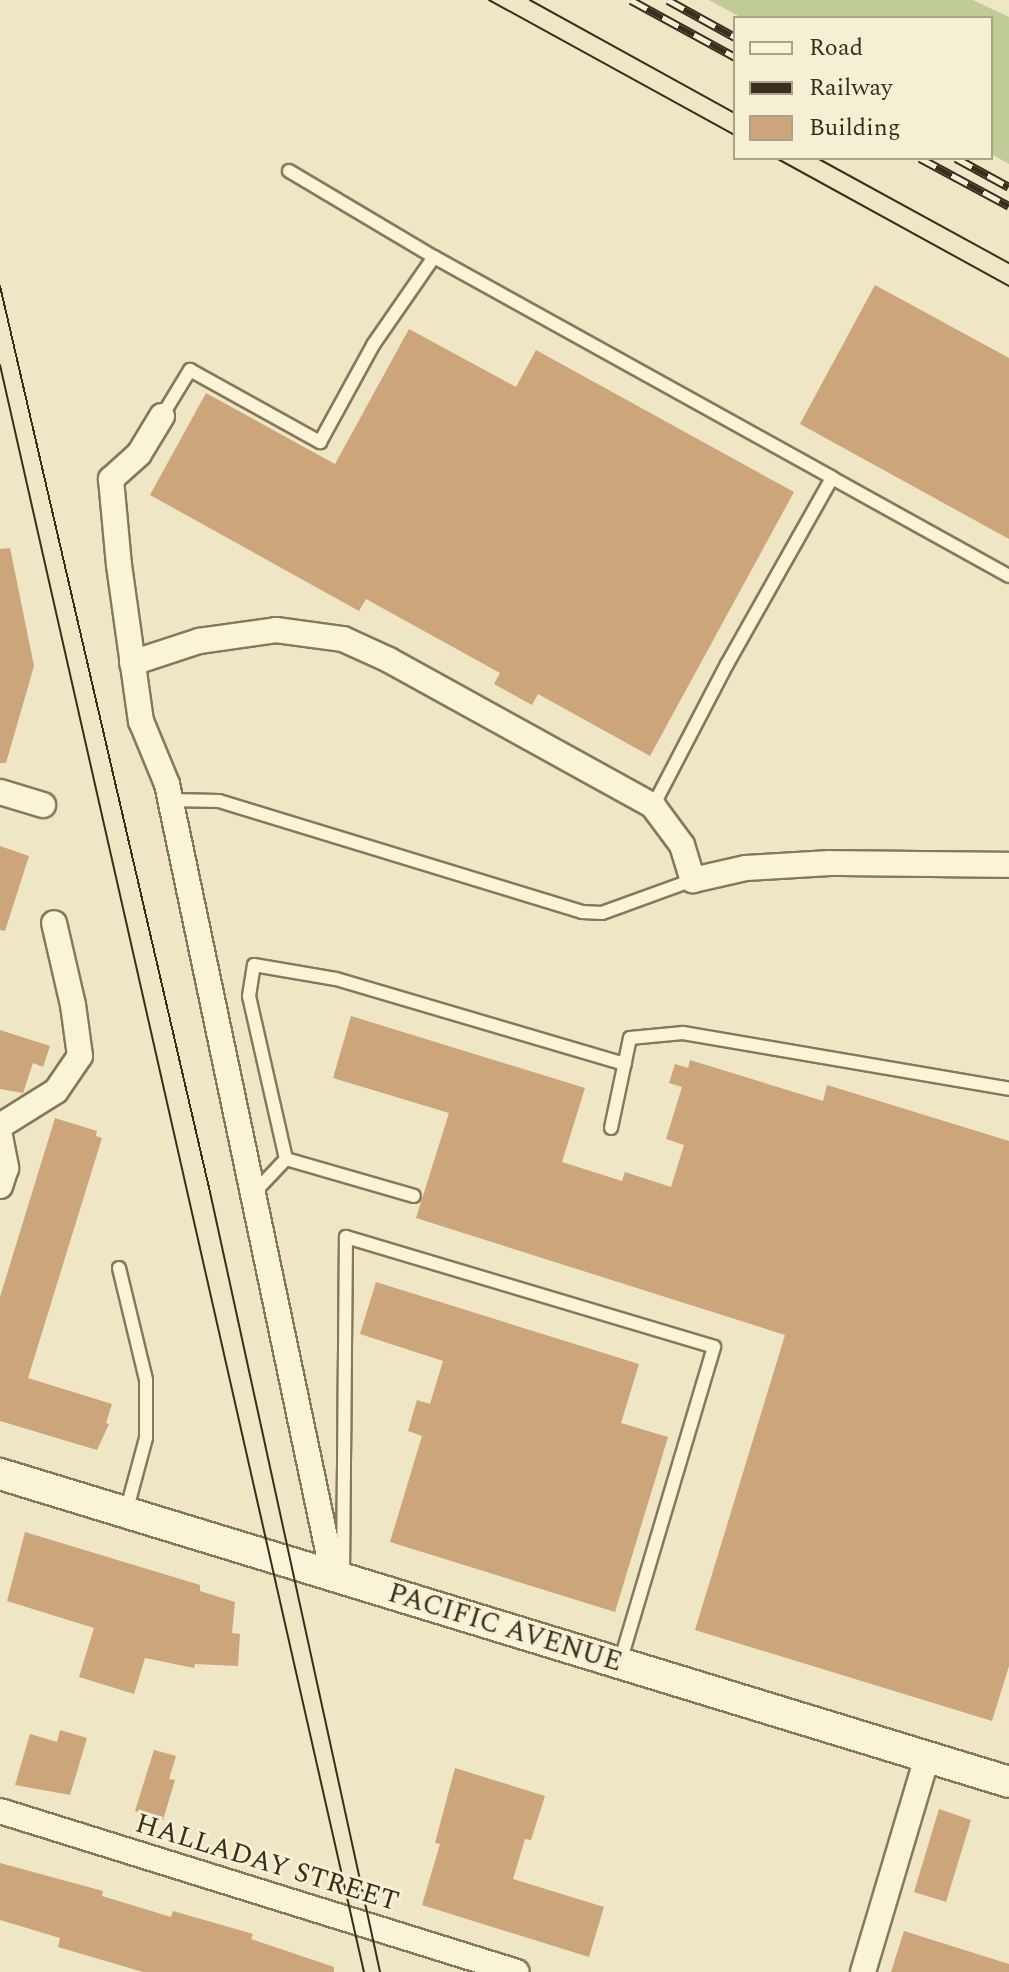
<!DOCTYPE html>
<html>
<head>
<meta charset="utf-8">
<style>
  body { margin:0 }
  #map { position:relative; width:1009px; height:1972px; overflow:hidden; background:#eee6c4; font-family:Spectral,serif }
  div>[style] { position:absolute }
  .green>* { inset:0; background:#c0cc98 }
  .building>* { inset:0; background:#cca67a }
  .roads { filter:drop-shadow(2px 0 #88785a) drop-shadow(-2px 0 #88785a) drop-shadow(0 2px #88785a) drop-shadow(0 -2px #88785a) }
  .service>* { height:12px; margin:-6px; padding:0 6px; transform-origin:6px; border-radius:6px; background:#f9f3d7 }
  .minor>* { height:24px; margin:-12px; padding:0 12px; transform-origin:12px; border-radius:12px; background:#f9f3d7 }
  .tertiary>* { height:30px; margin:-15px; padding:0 15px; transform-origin:15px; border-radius:15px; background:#f9f3d7 }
  .tram>* { height:2px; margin:-1px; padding:0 1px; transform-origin:1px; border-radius:1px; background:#392e1e }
  .rail>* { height:9px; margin-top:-4.5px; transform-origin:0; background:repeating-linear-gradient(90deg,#f5f0d4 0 18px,#392e1e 0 36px); box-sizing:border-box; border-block:2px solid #392e1e }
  span { translate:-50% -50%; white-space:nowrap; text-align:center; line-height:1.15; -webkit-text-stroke:6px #f5f0d4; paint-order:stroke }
  .street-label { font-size:28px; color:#392e1e }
  .legend { position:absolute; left:733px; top:16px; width:260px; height:144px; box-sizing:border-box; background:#f5f0d4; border:2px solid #aaa28b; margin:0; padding:10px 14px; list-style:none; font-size:24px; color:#392e1e }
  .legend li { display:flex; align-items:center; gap:16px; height:40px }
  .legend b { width:40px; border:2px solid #aaa28b }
</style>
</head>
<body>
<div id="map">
  <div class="green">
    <i style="clip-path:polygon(709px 0,973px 0,1009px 17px,1009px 164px,991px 154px,991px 18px,742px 18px)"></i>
  </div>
  <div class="building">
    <i style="clip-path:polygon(875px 285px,1009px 358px,1009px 539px,800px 424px)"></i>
    <i style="clip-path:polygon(409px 329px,516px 387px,536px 350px,794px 492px,650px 756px,538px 694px,532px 705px,494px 684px,500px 673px,366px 599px,359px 611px,150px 495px,206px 393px,335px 464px)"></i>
    <i style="clip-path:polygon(10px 548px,34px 666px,6px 763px,0 763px,0 549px)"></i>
    <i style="clip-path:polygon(0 846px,29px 856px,5px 931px,0 930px)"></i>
    <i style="clip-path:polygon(351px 1016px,585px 1088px,562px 1162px,622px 1181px,625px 1172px,671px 1187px,684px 1145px,666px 1139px,682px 1087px,669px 1083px,675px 1064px,688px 1068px,690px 1060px,823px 1101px,827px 1085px,1009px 1141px,1009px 1666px,992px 1721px,695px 1630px,785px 1335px,416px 1218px,449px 1113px,333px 1078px)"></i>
    <i style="clip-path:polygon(0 1030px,50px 1046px,43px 1067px,33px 1063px,23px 1093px,0 1089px)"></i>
    <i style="clip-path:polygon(55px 1118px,97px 1131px,96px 1136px,102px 1138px,28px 1378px,112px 1404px,106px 1423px,109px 1424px,97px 1450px,0 1421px,0 1297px)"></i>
    <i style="clip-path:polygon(376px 1282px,639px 1364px,621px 1423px,668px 1437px,615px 1612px,390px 1542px,422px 1436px,408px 1431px,417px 1400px,430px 1404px,443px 1361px,360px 1334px)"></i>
    <i style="clip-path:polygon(25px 1532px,200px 1585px,200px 1591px,235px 1602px,232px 1633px,240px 1634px,238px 1666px,195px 1664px,194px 1668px,145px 1658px,134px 1694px,79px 1677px,94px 1628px,7px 1601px)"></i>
    <i style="clip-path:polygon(60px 1730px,87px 1738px,70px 1795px,15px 1785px,30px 1734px,57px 1742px)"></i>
    <i style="clip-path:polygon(154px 1750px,176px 1756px,169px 1779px,175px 1780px,163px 1820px,135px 1811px)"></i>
    <i style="clip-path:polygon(455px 1768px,545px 1796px,531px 1840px,525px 1839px,513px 1879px,604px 1907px,589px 1957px,422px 1905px,440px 1844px,435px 1843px)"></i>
    <i style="clip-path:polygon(939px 1809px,971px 1820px,946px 1902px,914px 1892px)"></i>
    <i style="clip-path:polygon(0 1863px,103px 1891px,102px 1896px,171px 1917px,173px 1911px,253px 1934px,251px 1939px,334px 1967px,334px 1972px,143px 1972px,58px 1947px,60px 1938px,0 1920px)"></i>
    <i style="clip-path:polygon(904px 1931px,1009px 1964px,1009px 1972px,891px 1972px)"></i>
  </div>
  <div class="roads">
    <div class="service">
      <i style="left:289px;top:171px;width:169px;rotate:30.7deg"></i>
      <i style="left:162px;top:416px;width:54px;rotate:-58.7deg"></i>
      <i style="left:190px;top:370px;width:149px;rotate:29deg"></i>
      <i style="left:320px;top:442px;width:111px;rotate:-61.3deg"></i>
      <i style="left:373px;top:345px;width:107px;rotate:-55.3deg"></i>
      <i style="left:434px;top:257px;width:455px;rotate:29deg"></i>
      <i style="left:832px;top:478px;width:214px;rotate:119.4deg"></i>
      <i style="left:727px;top:664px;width:160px;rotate:117.5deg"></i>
      <i style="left:832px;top:478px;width:202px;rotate:29deg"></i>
      <i style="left:171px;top:800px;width:48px;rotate:1.2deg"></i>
      <i style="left:219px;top:801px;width:380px;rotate:17deg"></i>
      <i style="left:582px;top:912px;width:20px;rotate:3deg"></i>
      <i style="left:602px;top:913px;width:97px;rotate:-19.9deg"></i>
      <i style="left:611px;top:1128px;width:92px;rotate:-78.1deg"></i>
      <i style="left:630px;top:1038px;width:53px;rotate:-5.4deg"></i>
      <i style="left:683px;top:1033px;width:331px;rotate:9.7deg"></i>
      <i style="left:286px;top:1159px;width:133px;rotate:16.1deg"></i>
      <i style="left:252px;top:1195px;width:50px;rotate:-46.6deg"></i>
      <i style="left:286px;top:1159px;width:167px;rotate:-102.8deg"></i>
      <i style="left:249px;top:996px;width:31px;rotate:-81deg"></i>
      <i style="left:254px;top:965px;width:83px;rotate:9.7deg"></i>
      <i style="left:336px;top:979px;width:301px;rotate:16.4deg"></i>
      <i style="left:119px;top:1268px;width:115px;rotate:76.4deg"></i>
      <i style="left:146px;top:1380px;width:58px;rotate:90deg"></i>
      <i style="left:146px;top:1438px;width:77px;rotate:105.1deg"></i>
      <i style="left:343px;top:1578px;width:341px;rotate:-89.5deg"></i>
      <i style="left:346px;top:1237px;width:384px;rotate:16.6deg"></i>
      <i style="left:714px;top:1347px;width:330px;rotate:106.6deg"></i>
    </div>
    <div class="minor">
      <i style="left:162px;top:416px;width:44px;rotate:121.2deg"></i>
      <i style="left:139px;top:454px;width:38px;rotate:138deg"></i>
      <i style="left:111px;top:479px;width:86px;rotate:84.7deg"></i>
      <i style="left:119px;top:565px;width:158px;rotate:82deg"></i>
      <i style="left:141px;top:721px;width:68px;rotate:67.6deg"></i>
      <i style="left:167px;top:784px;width:808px;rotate:78.15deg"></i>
      <i style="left:132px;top:663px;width:71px;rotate:-18.2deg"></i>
      <i style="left:199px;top:641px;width:78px;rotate:-8.1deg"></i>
      <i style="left:276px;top:630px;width:68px;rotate:7.7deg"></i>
      <i style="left:343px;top:639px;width:51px;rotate:24.5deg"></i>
      <i style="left:389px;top:660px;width:302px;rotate:28.9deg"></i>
      <i style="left:653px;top:806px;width:49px;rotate:53.4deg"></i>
      <i style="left:682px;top:845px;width:37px;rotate:73deg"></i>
      <i style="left:693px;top:880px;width:54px;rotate:-12.8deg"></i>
      <i style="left:746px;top:868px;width:84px;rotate:-3.4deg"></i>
      <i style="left:830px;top:863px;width:179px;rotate:0.6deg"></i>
      <i style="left:0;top:792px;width:45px;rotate:16.8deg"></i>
      <i style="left:0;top:1126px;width:66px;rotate:-32deg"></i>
      <i style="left:56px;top:1091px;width:42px;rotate:-55.6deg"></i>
      <i style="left:80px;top:1056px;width:51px;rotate:-97.8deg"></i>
      <i style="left:73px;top:1005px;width:84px;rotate:-103deg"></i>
      <i style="left:0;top:1136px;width:33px;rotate:79deg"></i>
      <i style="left:6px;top:1168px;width:19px;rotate:108deg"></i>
      <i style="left:0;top:1811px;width:541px;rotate:17.3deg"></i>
      <i style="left:863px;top:1972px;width:224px;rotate:-73.4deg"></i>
    </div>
    <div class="tertiary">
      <i style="left:0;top:1474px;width:1055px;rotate:16.97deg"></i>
    </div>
  </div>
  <div class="tram">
    <i style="left:489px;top:0;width:281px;rotate:28.8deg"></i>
    <i style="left:530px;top:0;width:234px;rotate:28.9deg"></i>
    <i style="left:776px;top:158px;width:266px;rotate:28.8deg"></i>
    <i style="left:817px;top:158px;width:219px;rotate:28.7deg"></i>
    <i style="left:0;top:286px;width:930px;rotate:76.95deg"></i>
    <i style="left:210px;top:1192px;width:798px;rotate:77.7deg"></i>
    <i style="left:0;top:365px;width:1648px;rotate:77.24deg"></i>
  </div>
  <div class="rail">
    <i style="left:631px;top:0;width:119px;rotate:28.7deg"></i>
    <i style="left:668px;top:0;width:77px;rotate:28.9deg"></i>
    <i style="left:920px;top:158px;width:101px;rotate:28.3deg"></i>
    <i style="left:956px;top:158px;width:60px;rotate:28.7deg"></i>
  </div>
  <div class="street-label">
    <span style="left:505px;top:1628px;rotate:17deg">PACIFIC AVENUE</span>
    <span style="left:267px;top:1863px;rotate:17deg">HALLADAY STREET</span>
  </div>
  <ul class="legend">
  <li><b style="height:10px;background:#f9f3d7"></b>Road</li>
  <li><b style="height:10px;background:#392e1e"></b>Railway</li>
  <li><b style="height:22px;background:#cca67a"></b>Building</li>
  </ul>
</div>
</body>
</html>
